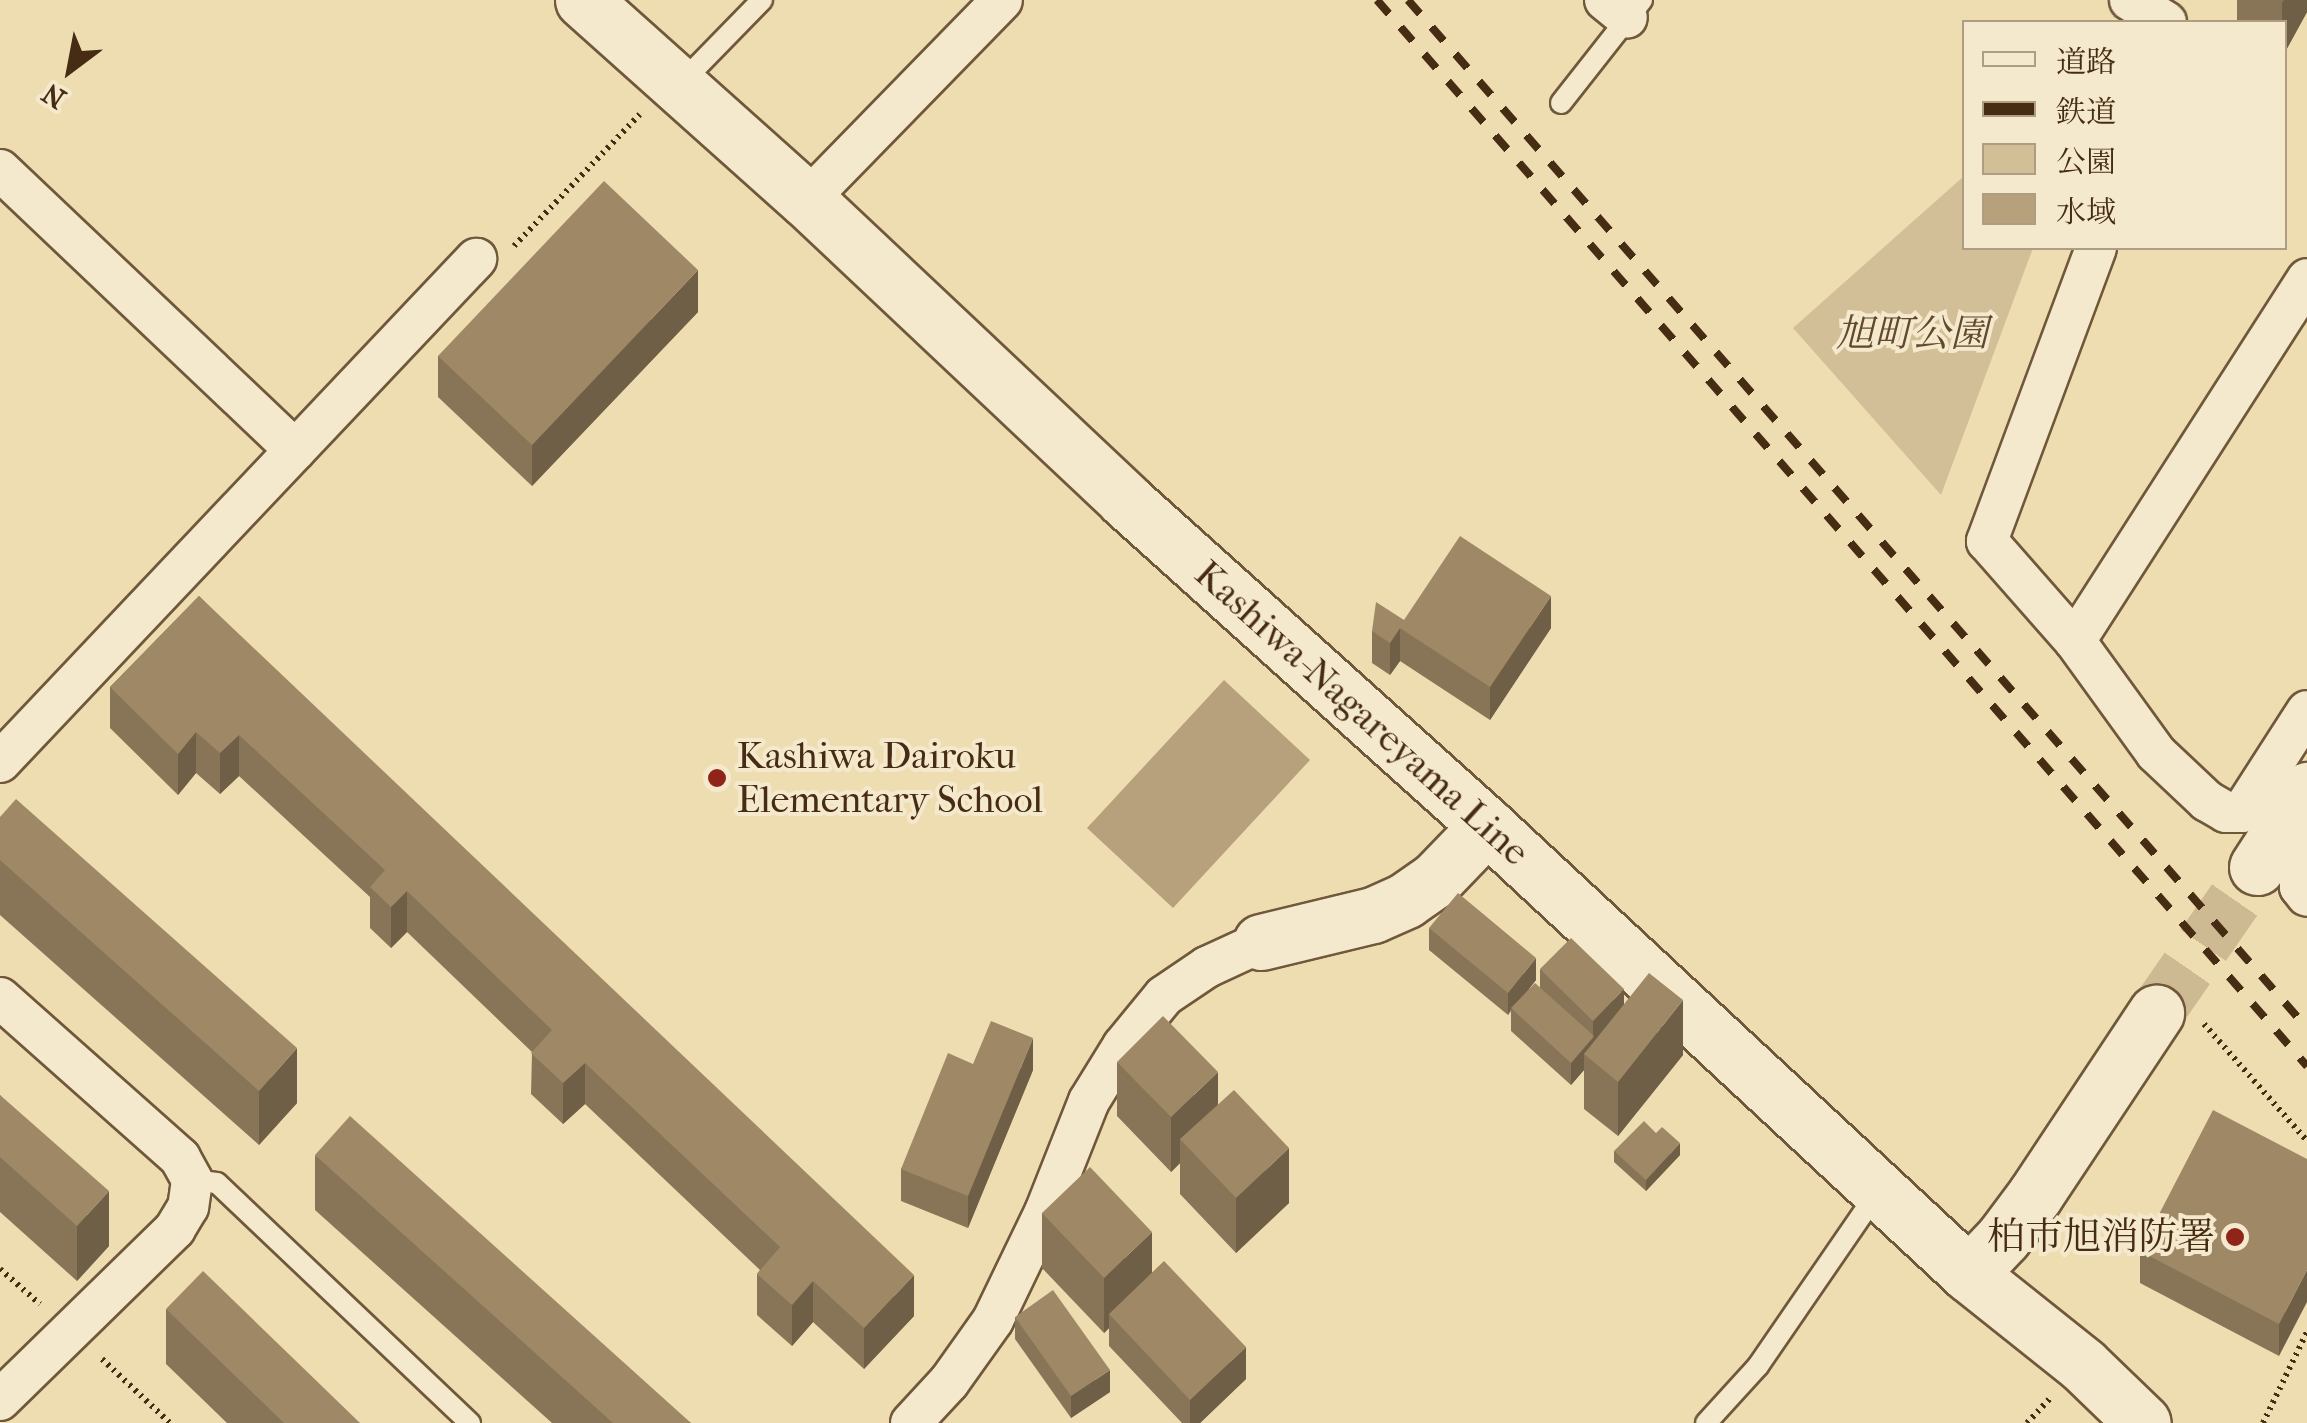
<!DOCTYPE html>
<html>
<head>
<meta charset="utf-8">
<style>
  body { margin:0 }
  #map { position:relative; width:2307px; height:1423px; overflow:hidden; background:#efddb2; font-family:"IM FELL French Canon","Noto Serif JP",serif }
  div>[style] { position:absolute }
  .green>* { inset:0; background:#d2bf97 }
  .water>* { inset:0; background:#b6a17c }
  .secondary-tunnel>* { height:55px; margin-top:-27.5px; transform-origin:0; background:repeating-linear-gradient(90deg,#cdba92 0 55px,transparent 0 83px) }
  .path>* { height:6px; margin-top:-3px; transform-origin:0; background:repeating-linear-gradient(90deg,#462c13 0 2.5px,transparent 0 7.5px) }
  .roads { filter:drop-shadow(2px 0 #70583b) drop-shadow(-2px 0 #70583b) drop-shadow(0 2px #70583b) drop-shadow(0 -2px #70583b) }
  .lane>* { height:20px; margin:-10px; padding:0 10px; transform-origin:10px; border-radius:10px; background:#f5e9cd }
  .street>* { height:40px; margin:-20px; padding:0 20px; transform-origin:20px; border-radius:20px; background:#f5e9cd }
  .secondary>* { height:55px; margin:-27.5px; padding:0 27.5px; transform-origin:27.5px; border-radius:27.5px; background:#f5e9cd }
  .rail>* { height:8px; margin-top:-4px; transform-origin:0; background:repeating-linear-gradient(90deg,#462c13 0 18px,transparent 0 36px) }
  .wall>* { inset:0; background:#887558 }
  .shaded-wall>* { inset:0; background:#6f5f47 }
  .building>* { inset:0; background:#9e8866 }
  .dots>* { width:28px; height:28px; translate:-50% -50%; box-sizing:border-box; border:5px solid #f5e9cd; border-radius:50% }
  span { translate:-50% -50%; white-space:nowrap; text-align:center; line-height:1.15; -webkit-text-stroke:8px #f5e9cd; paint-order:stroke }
  .park-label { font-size:38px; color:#62492d; font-style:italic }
  .street-label { font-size:38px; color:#462c13 }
  .poi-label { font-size:38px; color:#462c13 }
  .left { translate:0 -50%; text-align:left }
  .right { translate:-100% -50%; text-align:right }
  .legend { position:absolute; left:1962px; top:20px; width:325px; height:230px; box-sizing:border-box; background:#f5e9cd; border:2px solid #af9d83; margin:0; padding:12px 18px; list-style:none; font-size:30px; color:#462c13 }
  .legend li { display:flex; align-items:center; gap:20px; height:50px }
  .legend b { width:50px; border:2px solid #af9d83 }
  .north { position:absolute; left:20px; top:20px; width:100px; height:100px; -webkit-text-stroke:8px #f5e9cd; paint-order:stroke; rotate:212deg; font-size:28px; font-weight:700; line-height:40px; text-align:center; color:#462c13 }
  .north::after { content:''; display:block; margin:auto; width:35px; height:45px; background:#462c13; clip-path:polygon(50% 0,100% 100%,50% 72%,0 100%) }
</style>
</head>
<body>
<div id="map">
  <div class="green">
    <i style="clip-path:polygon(1964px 176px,1964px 248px,2033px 248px,1941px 495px,1793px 328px)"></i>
  </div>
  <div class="water">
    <i style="clip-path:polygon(1224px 680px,1310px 760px,1173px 908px,1087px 828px)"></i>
  </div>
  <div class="secondary-tunnel">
    <i style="left:2156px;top:1013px;width:178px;rotate:-55.3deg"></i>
  </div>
  <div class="path">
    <i style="left:514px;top:246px;width:182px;rotate:-46.3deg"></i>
    <i style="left:2204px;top:1024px;width:156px;rotate:48.6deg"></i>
    <i style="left:0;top:1269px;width:53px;rotate:41.2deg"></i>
    <i style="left:102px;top:1359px;width:93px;rotate:43.3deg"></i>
    <i style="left:2027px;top:1423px;width:34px;rotate:-47deg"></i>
    <i style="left:2263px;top:1423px;width:101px;rotate:-64.2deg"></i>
  </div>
  <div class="roads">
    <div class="lane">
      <i style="left:679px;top:85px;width:119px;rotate:-45.7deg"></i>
      <i style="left:1561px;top:103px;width:131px;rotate:-51.8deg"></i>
      <i style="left:192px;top:1180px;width:25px;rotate:7deg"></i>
      <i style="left:217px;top:1183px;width:349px;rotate:43.5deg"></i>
      <i style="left:1706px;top:1423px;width:77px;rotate:-47.6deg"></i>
      <i style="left:1758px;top:1366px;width:191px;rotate:-55.5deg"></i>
    </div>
    <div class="street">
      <i style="left:1605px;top:0;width:28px;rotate:39deg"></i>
      <i style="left:2130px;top:0;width:42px;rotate:31.4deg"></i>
      <i style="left:0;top:170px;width:407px;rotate:43.5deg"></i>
      <i style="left:807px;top:200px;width:279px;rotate:-45.7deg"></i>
      <i style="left:2096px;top:248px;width:313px;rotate:110.4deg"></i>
      <i style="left:1987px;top:541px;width:133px;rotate:48.7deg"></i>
      <i style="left:2075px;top:641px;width:138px;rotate:54.1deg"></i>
      <i style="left:2156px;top:753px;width:70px;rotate:43.3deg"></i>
      <i style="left:2207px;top:801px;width:22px;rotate:30deg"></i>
      <i style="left:2226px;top:812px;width:16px"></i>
      <i style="left:2242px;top:812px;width:120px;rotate:-57.2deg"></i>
      <i style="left:2075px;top:641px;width:430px;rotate:-57.3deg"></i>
      <i style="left:0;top:762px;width:693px;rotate:-46.58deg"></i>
      <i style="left:2307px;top:858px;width:11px;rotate:124deg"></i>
      <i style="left:2301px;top:867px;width:20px;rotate:93deg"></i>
      <i style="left:2300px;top:887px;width:11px;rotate:52deg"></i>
      <i style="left:0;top:998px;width:241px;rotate:41.6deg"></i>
      <i style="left:180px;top:1158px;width:25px;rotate:61deg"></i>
      <i style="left:192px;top:1180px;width:27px;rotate:98deg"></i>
      <i style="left:188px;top:1207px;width:26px;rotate:121deg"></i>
      <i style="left:175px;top:1229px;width:245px;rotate:135.7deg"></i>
      <i style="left:911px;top:1423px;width:56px;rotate:-47.2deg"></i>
      <i style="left:949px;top:1382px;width:76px;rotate:-54.6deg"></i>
      <i style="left:993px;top:1320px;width:120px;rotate:-64.3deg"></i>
      <i style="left:1045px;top:1212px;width:119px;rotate:-68.4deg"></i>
      <i style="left:1089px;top:1101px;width:65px;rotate:-58.3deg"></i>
      <i style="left:1123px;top:1046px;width:65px;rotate:-50.6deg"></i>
      <i style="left:1164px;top:996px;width:52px;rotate:-34deg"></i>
      <i style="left:1207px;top:967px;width:60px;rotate:-24.8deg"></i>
    </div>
    <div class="secondary">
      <i style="left:583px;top:0;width:300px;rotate:41.8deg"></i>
      <i style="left:807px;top:200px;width:437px;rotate:43.3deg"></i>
      <i style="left:1125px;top:500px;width:487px;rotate:42deg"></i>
      <i style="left:1487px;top:826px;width:658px;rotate:42.91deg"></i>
      <i style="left:1969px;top:1274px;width:146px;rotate:38.6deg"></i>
      <i style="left:2083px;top:1365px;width:83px;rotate:44deg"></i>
      <i style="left:2257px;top:867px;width:92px;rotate:-57deg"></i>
      <i style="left:1261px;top:942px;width:115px;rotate:-13.6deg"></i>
      <i style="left:1373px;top:915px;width:36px;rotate:-24deg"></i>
      <i style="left:1406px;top:900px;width:35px;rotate:-35deg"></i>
      <i style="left:1435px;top:880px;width:75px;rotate:-46.1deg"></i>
      <i style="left:1969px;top:1274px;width:50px;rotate:-46.6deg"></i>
      <i style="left:2003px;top:1238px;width:54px;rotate:-53.3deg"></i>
      <i style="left:2035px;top:1195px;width:219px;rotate:-56.4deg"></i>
    </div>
  </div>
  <div class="rail">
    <i style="left:1377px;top:0;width:1415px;rotate:48.9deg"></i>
    <i style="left:1408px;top:0;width:1366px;rotate:48.83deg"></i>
  </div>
  <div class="wall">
    <i style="clip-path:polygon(2237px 0,2307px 0,2307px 12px,2284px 54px,2284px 22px,2237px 22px)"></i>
    <i style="clip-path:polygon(698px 312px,532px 486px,438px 397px,438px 356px)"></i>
    <i style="clip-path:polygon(199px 596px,914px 1316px,864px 1369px,813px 1322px,792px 1346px,757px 1315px,757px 1274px,760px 1270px,585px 1104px,563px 1124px,531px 1094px,532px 1052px,407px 932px,391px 948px,370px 928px,370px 897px,239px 776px,220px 794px,196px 773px,178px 795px,110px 728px,110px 687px)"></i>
    <i style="clip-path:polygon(1404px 620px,1551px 628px,1490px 720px,1400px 661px,1390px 675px,1372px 663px,1372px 631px)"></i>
    <i style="clip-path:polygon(0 817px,297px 1103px,259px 1145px,0 915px)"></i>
    <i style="clip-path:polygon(1429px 928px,1536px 980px,1529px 989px,1540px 987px,1540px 969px,1624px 1004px,1683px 1055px,1618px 1136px,1584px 1109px,1584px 1070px,1571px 1085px,1511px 1031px,1511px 1011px,1508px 1015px,1429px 950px)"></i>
    <i style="clip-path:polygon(1117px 1062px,1218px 1105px,1289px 1203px,1236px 1253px,1180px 1194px,1180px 1163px,1171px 1172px,1117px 1116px)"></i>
    <i style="clip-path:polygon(973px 1064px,1033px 1070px,968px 1228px,901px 1201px,901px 1169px)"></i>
    <i style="clip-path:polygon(0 1095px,109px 1246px,77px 1281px,0 1212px)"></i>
    <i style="clip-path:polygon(1614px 1151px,1680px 1155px,1646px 1191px,1614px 1162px)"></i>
    <i style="clip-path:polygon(315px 1155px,691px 1423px,552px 1423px,315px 1210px)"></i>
    <i style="clip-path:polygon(2307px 1159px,2279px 1356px,2140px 1283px,2140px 1251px)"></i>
    <i style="clip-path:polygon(1042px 1213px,1152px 1273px,1246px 1379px,1200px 1423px,1182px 1423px,1109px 1346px,1109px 1328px,1104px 1333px,1042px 1268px)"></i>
    <i style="clip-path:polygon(166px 1309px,360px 1423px,227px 1423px,166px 1364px)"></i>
    <i style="clip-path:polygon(1015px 1317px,1110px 1392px,1071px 1418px,1015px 1339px)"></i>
  </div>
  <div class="shaded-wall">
    <i style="clip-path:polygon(2284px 0,2307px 0,2307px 12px,2284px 54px,2284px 22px,2282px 22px,2282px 3px)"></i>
    <i style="clip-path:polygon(698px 270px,698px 312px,532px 486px,532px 445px)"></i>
    <i style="clip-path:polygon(1551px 596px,1551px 628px,1490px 720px,1490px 687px)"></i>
    <i style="clip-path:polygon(1400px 628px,1400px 661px,1390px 675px,1390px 643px)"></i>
    <i style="clip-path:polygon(196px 732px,196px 773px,178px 795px,178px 754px)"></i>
    <i style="clip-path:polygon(239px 735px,239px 776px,220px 794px,220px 753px)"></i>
    <i style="clip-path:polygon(407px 891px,407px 932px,391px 948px,391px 907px)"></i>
    <i style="clip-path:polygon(1536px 958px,1536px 980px,1512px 1010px,1511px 1008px,1508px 1015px,1508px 993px)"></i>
    <i style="clip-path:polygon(1624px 989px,1624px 1012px,1584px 1054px,1584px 1070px,1571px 1085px,1571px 1063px,1593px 1038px,1593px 1021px)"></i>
    <i style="clip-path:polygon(1683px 1000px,1683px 1055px,1618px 1136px,1618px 1082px)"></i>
    <i style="clip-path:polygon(1033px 1038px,1033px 1070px,968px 1228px,968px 1196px)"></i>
    <i style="clip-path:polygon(297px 1048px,297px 1103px,259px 1145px,259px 1091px)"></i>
    <i style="clip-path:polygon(585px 1063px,585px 1104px,563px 1124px,563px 1083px)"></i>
    <i style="clip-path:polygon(1218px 1072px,1218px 1126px,1180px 1139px,1180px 1163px,1171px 1172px,1171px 1117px)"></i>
    <i style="clip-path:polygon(1680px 1143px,1680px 1155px,1646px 1191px,1646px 1180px)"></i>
    <i style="clip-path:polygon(1289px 1148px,1289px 1203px,1236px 1253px,1236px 1198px)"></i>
    <i style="clip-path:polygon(109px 1191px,109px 1246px,77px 1281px,77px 1226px)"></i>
    <i style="clip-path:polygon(1152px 1232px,1152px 1287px,1109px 1314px,1109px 1328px,1104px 1333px,1104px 1278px)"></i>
    <i style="clip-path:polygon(2307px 1270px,2307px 1302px,2279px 1356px,2279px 1324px)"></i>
    <i style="clip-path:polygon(914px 1275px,914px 1316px,864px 1369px,864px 1328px)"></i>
    <i style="clip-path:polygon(813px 1281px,813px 1322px,792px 1346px,792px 1305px)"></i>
    <i style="clip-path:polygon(1246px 1347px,1246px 1379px,1200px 1423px,1190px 1423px,1190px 1400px)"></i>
    <i style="clip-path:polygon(1110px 1370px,1110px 1392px,1071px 1418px,1071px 1396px)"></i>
  </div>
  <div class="building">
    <i style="clip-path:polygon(604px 181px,698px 270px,532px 445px,438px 356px)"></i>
    <i style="clip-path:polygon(1460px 536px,1551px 596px,1490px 687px,1400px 628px,1390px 643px,1372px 631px,1376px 602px,1404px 620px)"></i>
    <i style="clip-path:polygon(199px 596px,914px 1275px,864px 1328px,813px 1281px,792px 1305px,757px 1274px,780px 1247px,585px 1063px,563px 1083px,531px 1053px,552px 1030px,407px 891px,391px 907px,370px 887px,385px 870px,239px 735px,220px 753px,196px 732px,178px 754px,110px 687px)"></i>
    <i style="clip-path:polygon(16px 799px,297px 1048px,259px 1091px,0 860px,0 817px)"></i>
    <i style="clip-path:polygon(1458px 893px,1536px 958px,1508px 993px,1429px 928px)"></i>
    <i style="clip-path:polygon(1571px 938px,1624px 989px,1593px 1021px,1540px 969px)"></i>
    <i style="clip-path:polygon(1649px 973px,1683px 1000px,1618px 1082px,1584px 1054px)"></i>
    <i style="clip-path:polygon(1535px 983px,1594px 1036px,1571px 1063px,1511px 1008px)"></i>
    <i style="clip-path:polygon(1163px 1016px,1218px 1072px,1171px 1117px,1117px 1062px)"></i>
    <i style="clip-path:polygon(991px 1021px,1033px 1038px,968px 1196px,901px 1169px,948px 1053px,973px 1064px)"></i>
    <i style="clip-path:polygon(1234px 1090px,1289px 1148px,1236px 1198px,1180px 1139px)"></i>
    <i style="clip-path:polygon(0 1095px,109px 1191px,77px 1226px,0 1157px)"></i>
    <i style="clip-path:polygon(2213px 1110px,2307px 1159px,2307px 1270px,2279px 1324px,2140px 1251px)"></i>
    <i style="clip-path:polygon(350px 1116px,691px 1423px,613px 1423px,315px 1155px)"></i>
    <i style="clip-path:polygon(1644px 1121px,1656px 1133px,1662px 1127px,1680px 1143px,1646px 1180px,1614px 1151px)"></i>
    <i style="clip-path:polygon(1090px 1167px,1152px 1232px,1104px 1278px,1042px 1213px)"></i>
    <i style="clip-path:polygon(1164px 1261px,1246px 1347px,1190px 1400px,1109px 1314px)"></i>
    <i style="clip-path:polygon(203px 1271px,360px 1423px,284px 1423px,166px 1309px)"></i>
    <i style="clip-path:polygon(1053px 1290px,1110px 1370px,1071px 1396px,1015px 1317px)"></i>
  </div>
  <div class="dots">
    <i style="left:717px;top:778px;background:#8f2418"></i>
    <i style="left:2235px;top:1237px;background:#8f2418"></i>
  </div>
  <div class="park-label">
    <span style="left:1912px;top:334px">旭町公園</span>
  </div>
  <div class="street-label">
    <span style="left:1362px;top:713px;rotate:42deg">Kashiwa-Nagareyama Line</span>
  </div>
  <div class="poi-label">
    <span class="left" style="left:737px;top:778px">Kashiwa Dairoku<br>Elementary School</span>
    <span class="right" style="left:2215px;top:1237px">柏市旭消防署</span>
  </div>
  <ul class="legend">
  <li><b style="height:12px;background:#f5e9cd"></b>道路</li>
  <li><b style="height:12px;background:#462c13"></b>鉄道</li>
  <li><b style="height:28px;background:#d2bf97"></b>公園</li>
  <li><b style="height:28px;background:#b6a17c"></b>水域</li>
  </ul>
  <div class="north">N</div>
</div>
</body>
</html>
